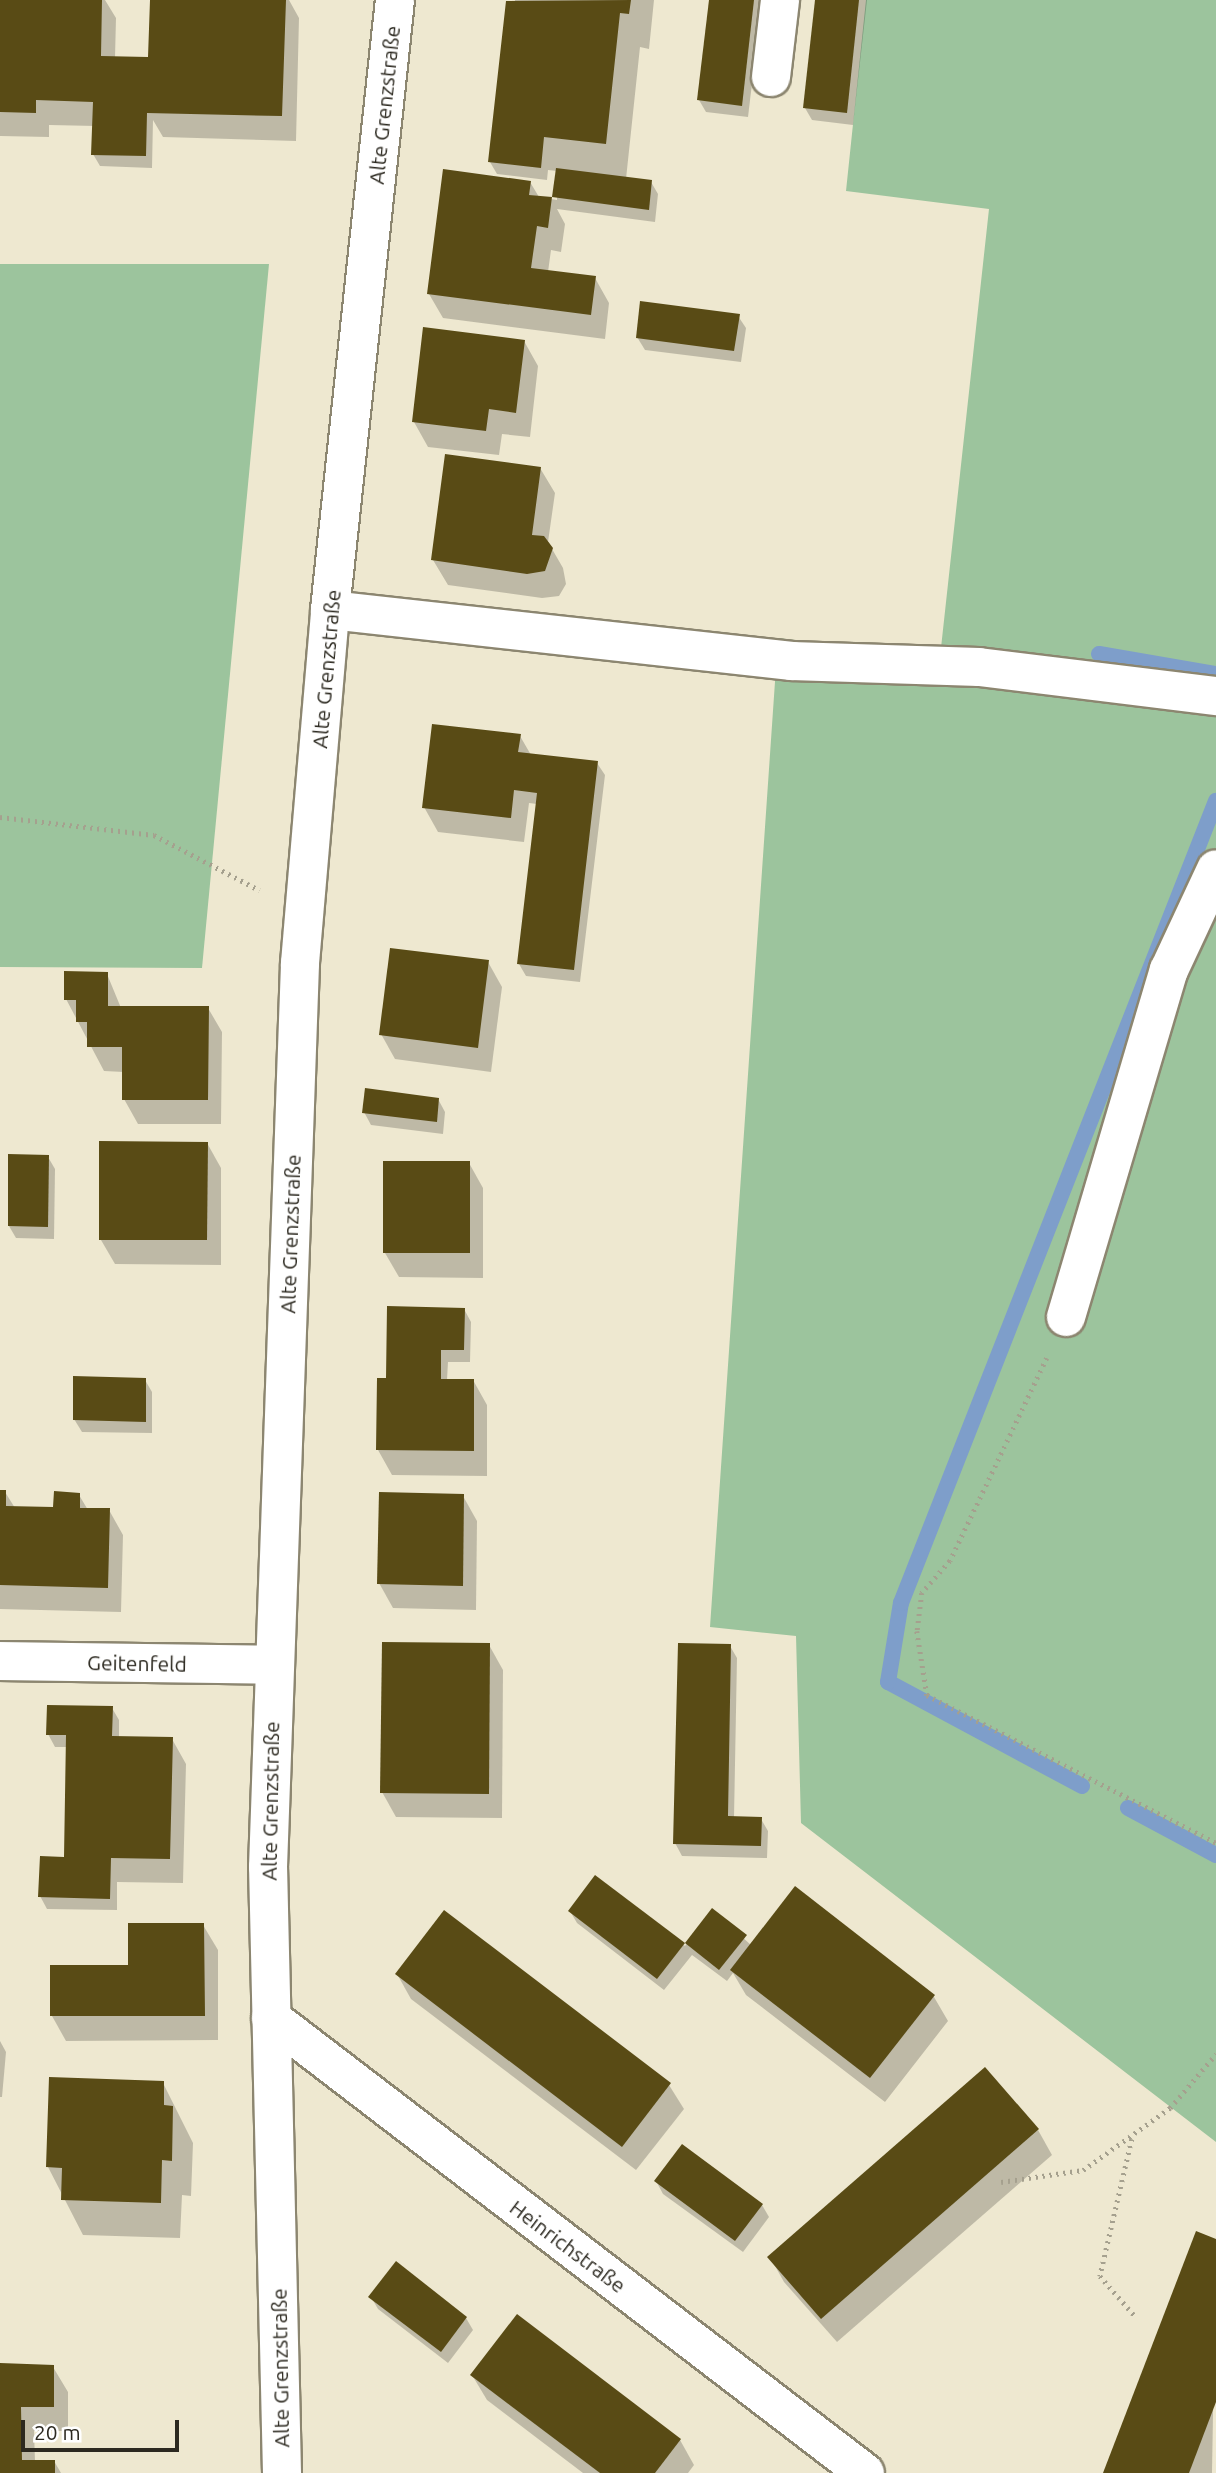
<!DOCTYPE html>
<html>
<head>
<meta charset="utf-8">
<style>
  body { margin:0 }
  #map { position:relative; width:1216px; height:2473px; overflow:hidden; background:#eee8d0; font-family:Ubuntu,sans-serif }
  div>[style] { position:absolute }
  .green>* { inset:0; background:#9cc49d }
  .shadow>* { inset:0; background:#0003 }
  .stream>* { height:16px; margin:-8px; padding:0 8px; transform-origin:8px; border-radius:8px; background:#7e9eca }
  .building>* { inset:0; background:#594b15 }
  .path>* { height:4.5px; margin-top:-2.25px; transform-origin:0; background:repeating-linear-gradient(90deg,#a5a08e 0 2px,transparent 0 7px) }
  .roads { filter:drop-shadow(2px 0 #8c8670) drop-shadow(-2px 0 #8c8670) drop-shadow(0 2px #8c8670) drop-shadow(0 -2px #8c8670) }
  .minor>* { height:38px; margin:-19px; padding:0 19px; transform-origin:19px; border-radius:19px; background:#fff }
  span { translate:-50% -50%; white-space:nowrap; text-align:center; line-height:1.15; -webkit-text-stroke:7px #fff; paint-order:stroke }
  .street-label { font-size:21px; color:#2c2920 }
  .scale { position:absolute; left:21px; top:2420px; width:158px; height:32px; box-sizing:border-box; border:4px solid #2c2920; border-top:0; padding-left:9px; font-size:21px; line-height:24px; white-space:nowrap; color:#2c2920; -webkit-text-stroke:5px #fff; paint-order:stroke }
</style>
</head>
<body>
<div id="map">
  <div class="green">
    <i style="clip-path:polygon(866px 0,1216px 0,1216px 2142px,801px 1823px,796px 1636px,710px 1627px,778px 638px,940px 657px,989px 209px,846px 191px)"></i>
    <i style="clip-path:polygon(0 264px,269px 264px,202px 968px,0 967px)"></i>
  </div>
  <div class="shadow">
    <i style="clip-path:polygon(0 0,105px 0,116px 18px,115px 58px,150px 64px,151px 0,289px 0,299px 18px,296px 141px,163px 137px,153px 120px,152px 168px,100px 166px,93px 154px,96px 126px,49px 125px,49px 137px,0 136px)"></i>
    <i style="clip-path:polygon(515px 0,654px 0,649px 49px,640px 47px,626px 179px,651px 182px,658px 194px,655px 222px,557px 209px,565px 224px,561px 252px,551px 250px,548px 272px,595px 278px,609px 303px,605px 339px,443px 318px,429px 294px,530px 182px,539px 197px,557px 200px,557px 171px,548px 170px,547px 180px,497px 174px,490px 162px)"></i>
    <i style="clip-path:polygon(711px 0,762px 0,748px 117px,706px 112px,699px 100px)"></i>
    <i style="clip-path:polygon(817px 0,867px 0,853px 125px,812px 120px,805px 108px)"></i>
    <i style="clip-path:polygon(738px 316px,746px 328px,741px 362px,645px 350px,637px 337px)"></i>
    <i style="clip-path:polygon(524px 341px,538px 366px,530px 437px,502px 434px,499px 455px,428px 447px,414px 422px)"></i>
    <i style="clip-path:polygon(540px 468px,555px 493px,548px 542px,563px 568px,566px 584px,559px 596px,542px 598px,448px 585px,433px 560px)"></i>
    <i style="clip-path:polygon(520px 736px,531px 755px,597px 763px,605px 775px,580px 982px,526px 976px,519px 964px,537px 804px,529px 803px,524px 842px,438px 832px,424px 807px)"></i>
    <i style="clip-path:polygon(488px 962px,502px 987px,491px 1072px,395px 1059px,381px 1034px)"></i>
    <i style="clip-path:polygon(107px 974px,121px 1008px,208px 1008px,222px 1032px,221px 1124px,138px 1124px,124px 1099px,124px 1072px,104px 1071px,66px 999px)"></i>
    <i style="clip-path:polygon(438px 1099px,445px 1112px,443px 1134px,371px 1125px,364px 1112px)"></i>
    <i style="clip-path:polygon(207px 1143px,221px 1168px,221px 1265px,115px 1264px,101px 1240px)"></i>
    <i style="clip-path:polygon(48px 1157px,55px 1169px,54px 1239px,16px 1238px,9px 1226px)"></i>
    <i style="clip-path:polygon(469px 1163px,483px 1188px,483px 1278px,399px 1277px,385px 1253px)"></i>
    <i style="clip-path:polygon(464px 1309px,471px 1322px,470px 1362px,448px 1362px,447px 1380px,473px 1380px,487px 1405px,487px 1476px,392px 1475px,378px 1450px,389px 1380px)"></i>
    <i style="clip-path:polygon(145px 1380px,152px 1392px,152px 1433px,82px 1432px,74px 1419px)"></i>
    <i style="clip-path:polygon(0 1492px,5px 1492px,15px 1508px,55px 1509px,79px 1495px,88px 1510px,109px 1510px,123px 1535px,121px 1612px,0 1609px)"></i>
    <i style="clip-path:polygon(463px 1496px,477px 1521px,476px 1610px,393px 1608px,379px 1583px)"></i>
    <i style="clip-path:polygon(489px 1645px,503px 1670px,502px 1818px,396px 1817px,382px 1792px)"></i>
    <i style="clip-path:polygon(730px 1646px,737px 1658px,734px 1818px,761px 1819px,768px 1831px,767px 1858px,682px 1856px,675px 1843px)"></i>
    <i style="clip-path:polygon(112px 1708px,119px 1720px,119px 1738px,172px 1739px,186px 1764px,183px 1883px,117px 1882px,117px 1910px,47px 1909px,40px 1896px,65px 1859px,68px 1747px,55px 1747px,48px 1734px)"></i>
    <i style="clip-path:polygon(596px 1877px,685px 1946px,712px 1910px,751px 1945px,934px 1997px,948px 2021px,885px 2102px,746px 1995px,733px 1973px,727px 1981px,692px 1955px,664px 1990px,577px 1923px,570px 1911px)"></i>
    <i style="clip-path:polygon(203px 1925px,218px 1950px,218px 2040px,66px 2041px,52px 2016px)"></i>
    <i style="clip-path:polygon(397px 1974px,669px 2085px,684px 2109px,636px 2170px,411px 1999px)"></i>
    <i style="clip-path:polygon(0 2041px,6px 2052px,2px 2097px,0 2097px)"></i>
    <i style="clip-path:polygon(163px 2083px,193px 2143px,191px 2196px,182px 2195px,180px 2238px,83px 2235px,48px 2167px)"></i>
    <i style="clip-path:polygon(1038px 2130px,1052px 2155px,837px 2342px,784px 2282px,770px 2257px)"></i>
    <i style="clip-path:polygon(656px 2181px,762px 2205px,769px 2217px,743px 2252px,663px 2194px)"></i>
    <i style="clip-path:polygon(1216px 2241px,1212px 2473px,1105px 2473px)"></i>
    <i style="clip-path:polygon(371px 2297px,466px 2318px,473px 2330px,448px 2363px,378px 2309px)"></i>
    <i style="clip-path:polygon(0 2366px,53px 2367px,68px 2392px,68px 2431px,34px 2431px,35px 2461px,54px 2461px,61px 2473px,0 2473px)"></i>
    <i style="clip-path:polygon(472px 2375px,680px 2440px,694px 2465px,688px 2473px,583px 2473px,487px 2400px)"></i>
  </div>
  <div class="stream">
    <i style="left:1099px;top:654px;width:119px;rotate:9.7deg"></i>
    <i style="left:1082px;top:1786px;width:220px;rotate:-151.8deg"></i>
    <i style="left:888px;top:1682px;width:80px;rotate:-80.7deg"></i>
    <i style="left:901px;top:1603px;width:862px;rotate:-68.56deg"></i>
    <i style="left:1128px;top:1808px;width:100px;rotate:28.1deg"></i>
  </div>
  <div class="building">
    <i style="clip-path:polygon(0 0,102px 0,101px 56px,148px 57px,150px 0,286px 0,282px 116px,147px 113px,146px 156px,91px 155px,93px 102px,36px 100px,36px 113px,0 112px)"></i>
    <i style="clip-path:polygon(631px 0,629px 14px,620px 13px,606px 144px,544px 137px,541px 168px,488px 162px,506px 1px)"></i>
    <i style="clip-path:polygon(709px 0,754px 0,742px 106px,697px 100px)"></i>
    <i style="clip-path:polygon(815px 0,859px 0,847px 113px,803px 108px)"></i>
    <i style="clip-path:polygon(556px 168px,652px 180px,649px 210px,552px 197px)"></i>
    <i style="clip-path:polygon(443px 169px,531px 181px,529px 195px,552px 197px,548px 228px,537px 226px,531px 268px,596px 276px,591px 315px,427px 294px)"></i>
    <i style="clip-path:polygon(640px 301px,740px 314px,734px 351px,636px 338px)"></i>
    <i style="clip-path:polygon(423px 327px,525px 340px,516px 413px,489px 409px,486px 431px,412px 422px)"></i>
    <i style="clip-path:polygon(445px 454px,541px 467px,532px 535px,544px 536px,553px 548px,545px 571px,527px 574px,431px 560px)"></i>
    <i style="clip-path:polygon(432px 724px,521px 734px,518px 752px,598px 761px,574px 970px,517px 964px,537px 793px,514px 790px,511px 818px,422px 808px)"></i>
    <i style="clip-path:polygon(390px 948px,489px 960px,478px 1048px,379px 1035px)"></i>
    <i style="clip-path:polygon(64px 971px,108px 972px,108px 1006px,209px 1006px,208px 1100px,122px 1100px,122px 1047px,87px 1047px,87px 1022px,76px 1022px,76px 1000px,64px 1000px)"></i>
    <i style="clip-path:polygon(365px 1088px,439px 1098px,437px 1122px,362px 1113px)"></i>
    <i style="clip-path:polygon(99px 1141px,208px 1142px,207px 1240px,99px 1240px)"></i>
    <i style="clip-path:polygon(8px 1154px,49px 1155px,48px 1227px,8px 1226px)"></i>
    <i style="clip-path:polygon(383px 1161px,470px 1161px,470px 1253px,383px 1253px)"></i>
    <i style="clip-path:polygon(387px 1306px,465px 1308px,464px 1350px,441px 1350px,441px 1379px,474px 1379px,474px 1451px,376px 1450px,377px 1378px,386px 1378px)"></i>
    <i style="clip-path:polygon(73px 1376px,146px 1378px,146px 1422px,73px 1420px)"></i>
    <i style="clip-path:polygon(0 1490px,6px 1490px,6px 1506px,53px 1507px,54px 1491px,80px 1493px,80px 1508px,110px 1508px,108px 1588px,0 1585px)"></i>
    <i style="clip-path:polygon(379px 1492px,464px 1494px,463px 1586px,377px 1584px)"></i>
    <i style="clip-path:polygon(382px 1642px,490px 1643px,489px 1794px,380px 1793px)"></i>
    <i style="clip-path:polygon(678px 1643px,731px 1644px,728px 1816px,762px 1817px,761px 1846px,673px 1844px)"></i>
    <i style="clip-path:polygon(47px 1705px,113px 1706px,112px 1736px,173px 1737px,170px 1859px,111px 1858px,110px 1899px,38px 1897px,40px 1856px,64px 1857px,66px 1735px,46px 1735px)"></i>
    <i style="clip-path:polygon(595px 1875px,685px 1943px,657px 1979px,568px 1911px)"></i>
    <i style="clip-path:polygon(795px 1886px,935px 1995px,870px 2078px,730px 1970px)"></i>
    <i style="clip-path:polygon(712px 1908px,747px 1935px,719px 1970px,685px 1943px)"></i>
    <i style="clip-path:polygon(444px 1910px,671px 2083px,622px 2147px,395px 1974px)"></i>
    <i style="clip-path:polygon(128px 1923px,204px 1923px,205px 2016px,50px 2016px,50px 1965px,128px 1965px)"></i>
    <i style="clip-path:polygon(985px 2067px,1039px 2129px,821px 2319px,767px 2257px)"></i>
    <i style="clip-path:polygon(49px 2077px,164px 2081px,164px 2105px,173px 2106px,172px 2161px,162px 2160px,161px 2203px,61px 2200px,62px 2168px,46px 2167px)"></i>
    <i style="clip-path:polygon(682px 2144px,763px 2204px,735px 2241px,654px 2181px)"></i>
    <i style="clip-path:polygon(1196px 2231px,1216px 2239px,1216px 2402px,1189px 2473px,1103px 2473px)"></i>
    <i style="clip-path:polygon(396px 2261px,467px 2317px,441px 2352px,368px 2297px)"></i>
    <i style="clip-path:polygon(517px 2314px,681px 2439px,655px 2473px,600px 2473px,470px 2375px)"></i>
    <i style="clip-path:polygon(0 2363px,54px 2365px,54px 2407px,21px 2407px,22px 2460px,55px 2460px,55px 2473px,0 2473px)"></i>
  </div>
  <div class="path">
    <i style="left:0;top:817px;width:155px;rotate:6.7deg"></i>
    <i style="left:154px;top:835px;width:119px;rotate:27.6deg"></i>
    <i style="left:1047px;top:1358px;width:225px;rotate:115.5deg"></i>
    <i style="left:950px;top:1561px;width:43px;rotate:131.2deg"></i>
    <i style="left:922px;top:1593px;width:38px;rotate:97deg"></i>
    <i style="left:917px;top:1631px;width:65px;rotate:81.1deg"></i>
    <i style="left:927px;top:1695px;width:325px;rotate:27.1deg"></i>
    <i style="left:1132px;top:2139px;width:141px;rotate:103.1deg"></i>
    <i style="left:1100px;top:2276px;width:53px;rotate:48.8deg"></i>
    <i style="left:1001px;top:2182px;width:83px;rotate:-8.3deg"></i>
    <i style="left:1083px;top:2170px;width:107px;rotate:-35.5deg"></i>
    <i style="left:1170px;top:2108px;width:71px;rotate:-49.6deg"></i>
  </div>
  <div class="roads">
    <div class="minor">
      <i style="left:771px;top:77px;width:78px;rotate:-83.3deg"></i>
      <i style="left:330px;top:610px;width:464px;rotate:6.3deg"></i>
      <i style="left:791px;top:661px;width:188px;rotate:1.8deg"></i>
      <i style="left:979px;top:667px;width:239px;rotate:7deg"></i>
      <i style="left:1066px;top:1317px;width:362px;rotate:-73.5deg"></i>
      <i style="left:1169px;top:970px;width:111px;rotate:-65deg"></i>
      <i style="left:0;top:1661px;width:273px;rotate:0.8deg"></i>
      <i style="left:271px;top:2018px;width:748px;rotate:37.45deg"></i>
      <i style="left:282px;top:2473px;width:606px;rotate:-91.32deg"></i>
      <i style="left:268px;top:1867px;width:905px;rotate:-87.97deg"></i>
      <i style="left:300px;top:963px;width:354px;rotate:-85.1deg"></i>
      <i style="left:330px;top:610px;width:613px;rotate:-83.92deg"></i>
    </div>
  </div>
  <div class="street-label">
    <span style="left:384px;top:105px;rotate:-84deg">Alte Grenzstraße</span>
    <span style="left:326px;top:669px;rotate:-85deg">Alte Grenzstraße</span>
    <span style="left:290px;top:1234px;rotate:-88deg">Alte Grenzstraße</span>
    <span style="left:137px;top:1663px;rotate:1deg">Geitenfeld</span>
    <span style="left:270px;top:1801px;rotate:-89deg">Alte Grenzstraße</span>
    <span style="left:568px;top:2246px;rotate:37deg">Heinrichstraße</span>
    <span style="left:280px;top:2368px;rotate:-91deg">Alte Grenzstraße</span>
  </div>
  <div class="scale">20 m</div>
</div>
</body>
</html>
